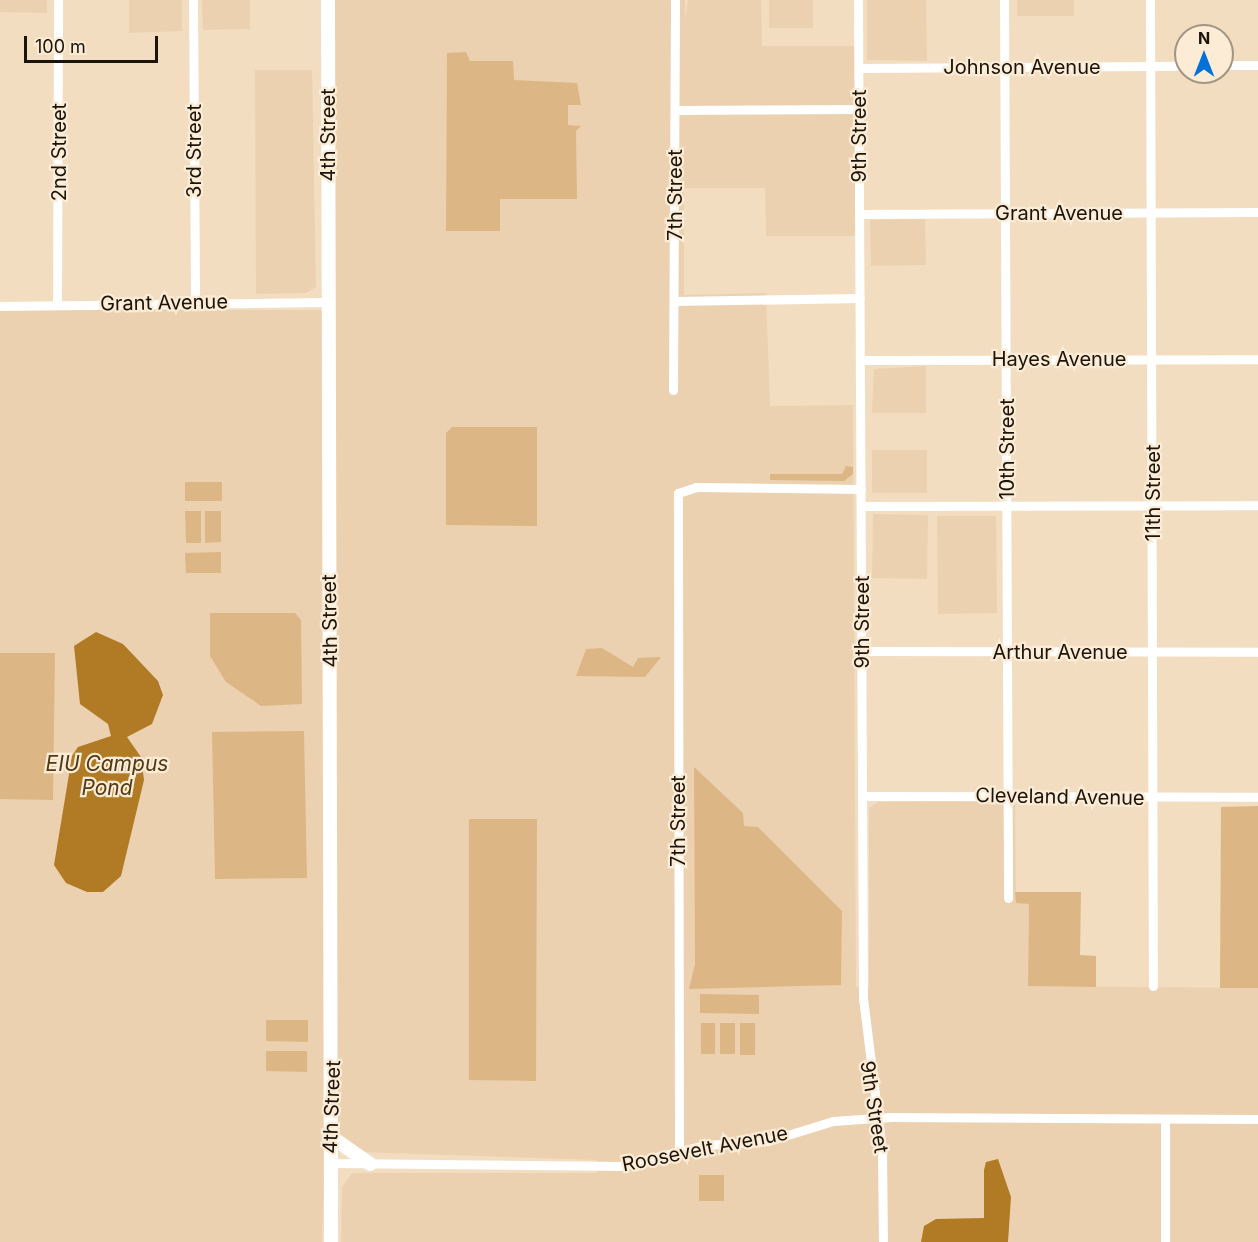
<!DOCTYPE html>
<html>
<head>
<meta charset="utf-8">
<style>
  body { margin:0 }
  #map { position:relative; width:1258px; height:1242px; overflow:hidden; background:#f2ddc1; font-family:Inter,sans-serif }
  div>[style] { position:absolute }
  .built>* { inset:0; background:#ebd1b0 }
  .green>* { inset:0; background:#dcb785 }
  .water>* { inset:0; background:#b07b24 }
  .street>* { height:9px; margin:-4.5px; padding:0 4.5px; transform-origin:4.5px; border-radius:4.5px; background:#fff }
  .secondary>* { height:14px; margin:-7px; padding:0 7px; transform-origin:7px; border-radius:7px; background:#fff }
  span { translate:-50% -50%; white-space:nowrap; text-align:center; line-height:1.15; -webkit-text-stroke:4.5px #fcebd5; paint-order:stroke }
  .street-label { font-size:20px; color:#1b140a }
  .water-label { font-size:21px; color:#503917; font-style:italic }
  .north { position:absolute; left:1174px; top:24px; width:60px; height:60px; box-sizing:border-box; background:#fcebd5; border:2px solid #a29584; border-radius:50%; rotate:0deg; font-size:16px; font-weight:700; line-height:24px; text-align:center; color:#1b140a }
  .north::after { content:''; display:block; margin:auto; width:21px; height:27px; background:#0271d8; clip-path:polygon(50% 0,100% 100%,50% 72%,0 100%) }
  .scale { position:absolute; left:24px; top:36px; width:134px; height:27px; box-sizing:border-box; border:3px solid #1b140a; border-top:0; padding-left:8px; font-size:18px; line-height:21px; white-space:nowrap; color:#1b140a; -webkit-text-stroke:4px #fcebd5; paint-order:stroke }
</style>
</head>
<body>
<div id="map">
  <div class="built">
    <i style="clip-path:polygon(0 0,47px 0,47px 13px,0 12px)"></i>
    <i style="clip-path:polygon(129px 0,182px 0,182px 31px,129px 33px)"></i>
    <i style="clip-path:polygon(202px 0,250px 0,250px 29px,203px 30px)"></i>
    <i style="clip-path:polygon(333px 0,685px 0,685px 21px,688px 0,761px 0,762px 46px,856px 46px,856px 236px,766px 236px,765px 188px,684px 188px,684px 295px,766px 293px,770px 406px,853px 405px,856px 987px,869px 988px,869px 808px,878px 802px,1015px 799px,1016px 903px,1029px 903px,1028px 986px,1258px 988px,1258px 1242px,341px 1242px,342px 1187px,352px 1173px,597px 1173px,597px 1160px,325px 1151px,322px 1242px,0 1242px,0 310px,334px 310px)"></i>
    <i style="clip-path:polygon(769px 0,813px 0,813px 28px,769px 28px)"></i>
    <i style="clip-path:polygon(867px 0,926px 0,927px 61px,867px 60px)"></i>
    <i style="clip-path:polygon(1017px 0,1074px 0,1074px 16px,1017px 16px)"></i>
    <i style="clip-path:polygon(255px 70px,312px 70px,316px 287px,306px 293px,256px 294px)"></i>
    <i style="clip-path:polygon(925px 219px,926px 265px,871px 266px,870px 220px)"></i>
    <i style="clip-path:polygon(926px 366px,926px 413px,872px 413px,874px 369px)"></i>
    <i style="clip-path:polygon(872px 450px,927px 450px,927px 493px,872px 493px)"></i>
    <i style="clip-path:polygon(873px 514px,928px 515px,927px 579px,872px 578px)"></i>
    <i style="clip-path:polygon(937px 516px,996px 516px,997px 613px,938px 614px)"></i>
  </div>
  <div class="green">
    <i style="clip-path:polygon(466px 52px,470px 61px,513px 61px,514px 80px,577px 83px,581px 105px,568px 105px,568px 125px,581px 126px,576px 131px,577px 199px,500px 199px,500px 231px,446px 231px,447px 53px)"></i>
    <i style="clip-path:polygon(452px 427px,537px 427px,537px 526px,446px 525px,446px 433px)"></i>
    <i style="clip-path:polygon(846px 466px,853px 467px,853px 474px,844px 481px,770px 480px,770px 474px,842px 474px)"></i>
    <i style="clip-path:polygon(185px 482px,222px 482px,222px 501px,185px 501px)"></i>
    <i style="clip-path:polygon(185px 511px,201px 511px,201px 543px,186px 543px)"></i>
    <i style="clip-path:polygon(205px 511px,221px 511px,221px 542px,205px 543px)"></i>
    <i style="clip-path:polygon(221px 552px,221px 573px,186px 573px,185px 553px)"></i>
    <i style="clip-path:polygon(210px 613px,295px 613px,301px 620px,302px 704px,261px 706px,226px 682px,210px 656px)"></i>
    <i style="clip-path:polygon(602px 648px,633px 667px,638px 658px,661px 657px,645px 677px,576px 676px,586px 649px)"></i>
    <i style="clip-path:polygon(0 653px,55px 653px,53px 800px,0 799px)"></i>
    <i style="clip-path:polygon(304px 731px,307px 878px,215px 879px,212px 732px)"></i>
    <i style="clip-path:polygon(694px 767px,743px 813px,744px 826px,758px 827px,842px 911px,841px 985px,689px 989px,695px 964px)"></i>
    <i style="clip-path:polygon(1258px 806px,1258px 988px,1220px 988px,1221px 807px)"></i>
    <i style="clip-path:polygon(469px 819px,537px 819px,536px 1081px,469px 1080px)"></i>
    <i style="clip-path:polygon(1015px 892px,1081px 892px,1080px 955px,1096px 956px,1096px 987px,1028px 986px,1029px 904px,1016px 903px)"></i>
    <i style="clip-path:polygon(700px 994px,759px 995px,759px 1014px,700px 1013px)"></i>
    <i style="clip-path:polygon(266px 1020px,308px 1020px,308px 1042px,266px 1041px)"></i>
    <i style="clip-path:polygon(701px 1023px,715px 1023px,715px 1054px,701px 1054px)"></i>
    <i style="clip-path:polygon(720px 1023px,735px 1023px,735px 1054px,720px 1054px)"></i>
    <i style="clip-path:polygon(740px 1023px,755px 1023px,755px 1055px,740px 1055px)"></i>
    <i style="clip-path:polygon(266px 1051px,307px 1051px,307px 1072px,266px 1071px)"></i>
    <i style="clip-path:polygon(699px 1175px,724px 1175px,724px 1201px,699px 1201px)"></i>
  </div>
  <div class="water">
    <i style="clip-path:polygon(96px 632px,123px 644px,158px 681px,163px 695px,152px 724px,127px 737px,141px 757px,144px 780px,121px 876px,103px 892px,87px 892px,66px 883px,54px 865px,72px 756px,78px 747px,111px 736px,108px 724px,80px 704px,74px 646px)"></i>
    <i style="clip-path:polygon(998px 1159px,1011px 1197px,1008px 1242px,921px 1242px,924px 1226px,936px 1219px,984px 1218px,984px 1170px,986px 1162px)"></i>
  </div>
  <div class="street">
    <i style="left:193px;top:0;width:303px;rotate:89.6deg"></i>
    <i style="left:858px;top:0;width:998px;rotate:89.71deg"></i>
    <i style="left:863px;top:998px;width:153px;rotate:82.9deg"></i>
    <i style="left:882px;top:1150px;width:92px;rotate:89.4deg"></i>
    <i style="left:1004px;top:0;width:898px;rotate:89.74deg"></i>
    <i style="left:1150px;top:0;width:986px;rotate:89.83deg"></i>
    <i style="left:1222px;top:65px;width:36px"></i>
    <i style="left:859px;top:68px;width:327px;rotate:-0.4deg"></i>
    <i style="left:675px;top:110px;width:184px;rotate:-0.3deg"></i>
    <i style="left:860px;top:214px;width:398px;rotate:-0.3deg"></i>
    <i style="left:674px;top:301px;width:186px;rotate:-0.9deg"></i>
    <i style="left:57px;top:305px;width:305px;rotate:-89.8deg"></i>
    <i style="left:0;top:306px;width:328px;rotate:-0.7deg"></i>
    <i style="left:860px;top:360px;width:398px;rotate:-0.1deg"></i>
    <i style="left:673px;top:390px;width:390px;rotate:-89.7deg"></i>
    <i style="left:861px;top:506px;width:397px;rotate:-0.1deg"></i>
    <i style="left:862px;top:651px;width:396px;rotate:0.1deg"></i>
    <i style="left:863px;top:796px;width:395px;rotate:0.1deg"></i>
    <i style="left:1165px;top:1119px;width:123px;rotate:90deg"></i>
    <i style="left:679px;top:1151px;width:658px;rotate:-90.09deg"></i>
    <i style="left:678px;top:493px;width:19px;rotate:-18deg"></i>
    <i style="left:696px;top:487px;width:165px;rotate:0.7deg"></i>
    <i style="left:331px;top:1163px;width:289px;rotate:0.6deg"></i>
    <i style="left:620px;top:1166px;width:88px;rotate:-13.9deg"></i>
    <i style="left:705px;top:1145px;width:63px;rotate:-3.6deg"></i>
    <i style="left:768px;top:1141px;width:68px;rotate:-17.1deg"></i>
    <i style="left:833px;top:1121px;width:58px;rotate:-3.9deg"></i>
    <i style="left:891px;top:1117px;width:367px;rotate:0.3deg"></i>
  </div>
  <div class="secondary">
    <i style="left:328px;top:0;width:1242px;rotate:89.86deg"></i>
    <i style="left:330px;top:1136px;width:49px;rotate:35deg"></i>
  </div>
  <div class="street-label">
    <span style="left:1022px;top:67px">Johnson Avenue</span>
    <span style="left:328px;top:135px;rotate:-90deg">4th Street</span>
    <span style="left:859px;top:136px;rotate:-90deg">9th Street</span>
    <span style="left:194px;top:151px;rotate:-90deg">3rd Street</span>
    <span style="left:59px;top:152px;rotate:-90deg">2nd Street</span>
    <span style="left:675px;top:195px;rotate:-90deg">7th Street</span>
    <span style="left:1059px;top:213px">Grant Avenue</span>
    <span style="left:164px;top:303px;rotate:-1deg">Grant Avenue</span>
    <span style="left:1059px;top:359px">Hayes Avenue</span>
    <span style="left:1007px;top:449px;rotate:-90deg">10th Street</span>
    <span style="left:1153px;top:493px;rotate:-90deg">11th Street</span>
    <span style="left:330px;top:621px;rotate:-91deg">4th Street</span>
    <span style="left:862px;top:622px;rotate:-90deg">9th Street</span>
    <span style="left:1060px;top:652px">Arthur Avenue</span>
    <span style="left:1060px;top:797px;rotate:1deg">Cleveland Avenue</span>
    <span style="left:678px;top:821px;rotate:-90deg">7th Street</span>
    <span style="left:332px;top:1107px;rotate:-88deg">4th Street</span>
    <span style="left:874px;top:1107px;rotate:81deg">9th Street</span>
    <span style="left:705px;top:1149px;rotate:-11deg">Roosevelt Avenue</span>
  </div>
  <div class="water-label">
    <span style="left:107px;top:776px">EIU Campus<br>Pond</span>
  </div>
  <div class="north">N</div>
  <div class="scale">100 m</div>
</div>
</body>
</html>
